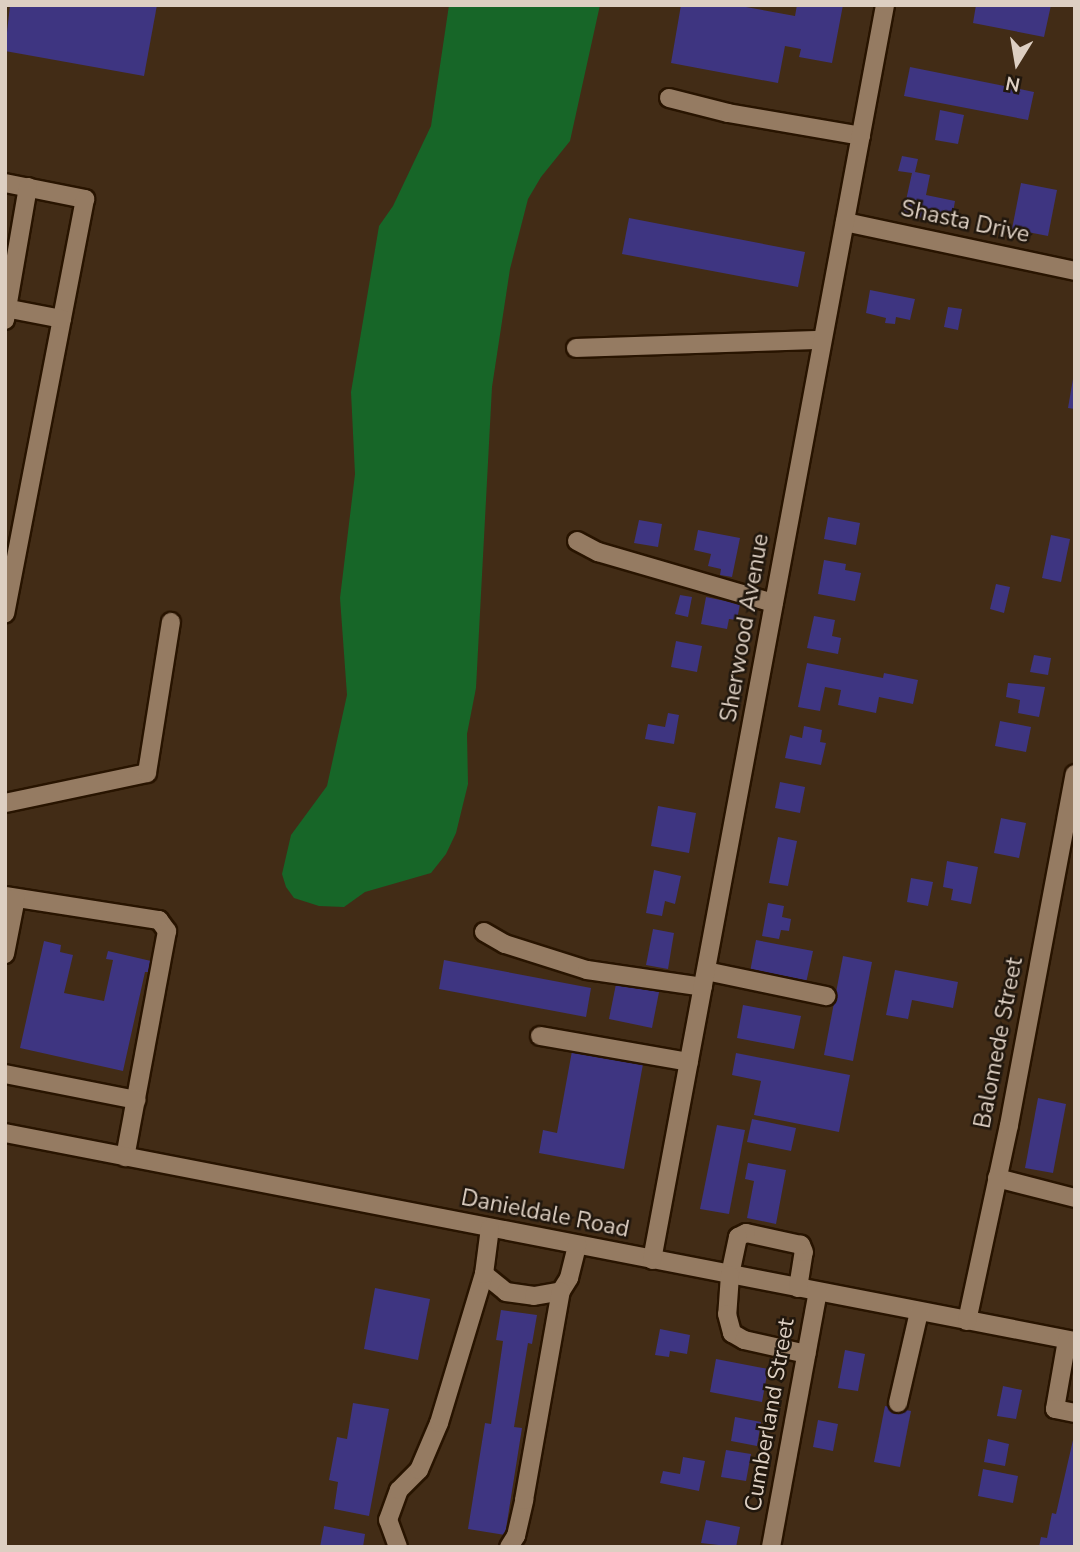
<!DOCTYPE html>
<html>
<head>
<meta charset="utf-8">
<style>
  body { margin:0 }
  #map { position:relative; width:1080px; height:1552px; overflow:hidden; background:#422c16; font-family:"Nunito Sans",sans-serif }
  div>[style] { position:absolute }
  .green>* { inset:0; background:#176628 }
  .building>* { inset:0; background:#3e3581 }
  .roads { filter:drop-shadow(2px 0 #281400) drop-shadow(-2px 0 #281400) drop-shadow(0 2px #281400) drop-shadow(0 -2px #281400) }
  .minor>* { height:18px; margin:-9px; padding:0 9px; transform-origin:9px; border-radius:9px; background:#957b62 }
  span { translate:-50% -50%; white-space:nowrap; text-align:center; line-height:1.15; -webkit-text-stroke:5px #21170d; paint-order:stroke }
  .street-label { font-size:23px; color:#ddcfc2 }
  .frame { position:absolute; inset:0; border:7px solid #ddcfc2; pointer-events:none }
  .north { position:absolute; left:982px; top:28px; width:70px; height:70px; -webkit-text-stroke:5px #21170d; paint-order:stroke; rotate:191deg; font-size:19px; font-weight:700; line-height:28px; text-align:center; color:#ddcfc2 }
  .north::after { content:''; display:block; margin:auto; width:24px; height:32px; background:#ddcfc2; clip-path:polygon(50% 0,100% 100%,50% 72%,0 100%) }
</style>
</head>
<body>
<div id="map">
  <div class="green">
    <i style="clip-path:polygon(449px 5px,600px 5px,570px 141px,541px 177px,528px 199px,510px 269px,492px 387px,476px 688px,467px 734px,468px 784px,456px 833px,446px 854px,431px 873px,365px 892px,344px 907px,319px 906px,294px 898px,286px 887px,282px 874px,291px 835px,327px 786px,347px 695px,340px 598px,355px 474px,351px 392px,379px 226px,393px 206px,431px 126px)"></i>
  </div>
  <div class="building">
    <i style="clip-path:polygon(10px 5px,157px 5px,144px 76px,5px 51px)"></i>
    <i style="clip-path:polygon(681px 5px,735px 5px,795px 16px,797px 5px,843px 5px,832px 63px,799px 57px,801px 49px,785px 46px,778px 83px,671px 63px)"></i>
    <i style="clip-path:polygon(976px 5px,1051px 5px,1044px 37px,973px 23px)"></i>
    <i style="clip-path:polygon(910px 67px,1034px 92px,1028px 120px,904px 96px)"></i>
    <i style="clip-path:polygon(940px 110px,964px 115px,958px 144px,935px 140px)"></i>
    <i style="clip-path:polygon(902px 156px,918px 159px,915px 172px,930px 175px,926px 195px,955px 201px,951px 224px,903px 214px,912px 173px,898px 171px)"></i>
    <i style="clip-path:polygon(1021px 183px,1057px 190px,1048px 236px,1012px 229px)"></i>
    <i style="clip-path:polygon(629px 218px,805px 252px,798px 287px,622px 254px)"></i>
    <i style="clip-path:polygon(870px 290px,915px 299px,910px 320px,896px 317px,895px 324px,885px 323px,886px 318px,866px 313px)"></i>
    <i style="clip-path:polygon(948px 307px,962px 309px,958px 330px,944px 327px)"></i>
    <i style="clip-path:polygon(1073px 379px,1075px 379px,1075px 409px,1068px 408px)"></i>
    <i style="clip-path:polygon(828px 517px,860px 523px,856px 545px,824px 539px)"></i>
    <i style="clip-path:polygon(639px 520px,662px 524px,658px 547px,634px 543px)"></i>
    <i style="clip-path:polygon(698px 530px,740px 538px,732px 577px,720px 575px,721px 569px,708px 566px,711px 554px,694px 550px)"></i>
    <i style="clip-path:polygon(1051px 535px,1070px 539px,1061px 582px,1042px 578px)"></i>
    <i style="clip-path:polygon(824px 560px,846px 564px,845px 570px,861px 573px,855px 601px,818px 594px)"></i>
    <i style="clip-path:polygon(996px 584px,1010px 587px,1004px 613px,990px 609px)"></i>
    <i style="clip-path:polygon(680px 595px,692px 597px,688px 617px,675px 614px)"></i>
    <i style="clip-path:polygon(706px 597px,740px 604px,737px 620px,729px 619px,727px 629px,701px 624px)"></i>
    <i style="clip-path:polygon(814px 616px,835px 620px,832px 636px,841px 638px,838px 654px,807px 648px)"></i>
    <i style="clip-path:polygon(676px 641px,702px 646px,697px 672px,671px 667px)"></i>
    <i style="clip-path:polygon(1034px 655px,1051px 658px,1048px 675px,1030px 672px)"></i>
    <i style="clip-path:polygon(807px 663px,883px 678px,884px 673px,918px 680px,913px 704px,879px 697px,876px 713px,838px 705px,841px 690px,825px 687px,820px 711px,798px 707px)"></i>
    <i style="clip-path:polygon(1008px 683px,1045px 687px,1039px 717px,1018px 713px,1020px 700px,1006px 697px)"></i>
    <i style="clip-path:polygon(668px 713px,679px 715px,674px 744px,645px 739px,648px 724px,665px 727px)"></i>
    <i style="clip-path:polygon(1000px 721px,1031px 727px,1026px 752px,995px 746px)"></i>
    <i style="clip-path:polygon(804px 726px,822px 730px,820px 742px,826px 743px,821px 765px,785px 758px,790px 735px,802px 738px)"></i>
    <i style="clip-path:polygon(780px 782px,805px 787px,800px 813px,775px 808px)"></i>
    <i style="clip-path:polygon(658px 806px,696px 813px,689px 853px,651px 846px)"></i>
    <i style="clip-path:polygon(1001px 818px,1026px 823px,1019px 858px,994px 853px)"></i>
    <i style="clip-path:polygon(778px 837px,797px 841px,788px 886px,769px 883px)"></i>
    <i style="clip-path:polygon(947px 861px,978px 867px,971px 904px,951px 900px,953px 889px,943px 887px)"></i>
    <i style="clip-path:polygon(654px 870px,681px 876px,675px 904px,665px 901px,662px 916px,646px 913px)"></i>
    <i style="clip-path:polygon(911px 878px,933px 882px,928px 906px,907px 902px)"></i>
    <i style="clip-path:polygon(768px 903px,784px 906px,782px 917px,791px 919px,789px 931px,781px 930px,779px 939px,762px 936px)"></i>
    <i style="clip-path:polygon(653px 929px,674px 933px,668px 969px,646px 965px)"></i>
    <i style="clip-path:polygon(756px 940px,813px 951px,806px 983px,750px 972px)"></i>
    <i style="clip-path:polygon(44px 941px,61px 945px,60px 952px,73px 955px,64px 993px,104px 1001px,113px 960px,106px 959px,108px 951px,151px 961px,149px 972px,145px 972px,123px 1071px,20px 1048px)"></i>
    <i style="clip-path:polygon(843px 956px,872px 962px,853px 1061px,824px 1055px)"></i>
    <i style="clip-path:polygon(444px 960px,591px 988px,586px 1017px,439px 989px)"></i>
    <i style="clip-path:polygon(895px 970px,958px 982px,953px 1008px,912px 1000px,908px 1019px,886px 1015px)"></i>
    <i style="clip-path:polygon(616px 984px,659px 992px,652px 1028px,609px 1019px)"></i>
    <i style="clip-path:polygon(743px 1005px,801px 1016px,794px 1049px,737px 1038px)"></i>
    <i style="clip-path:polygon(572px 1051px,643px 1064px,624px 1169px,539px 1153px,543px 1130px,557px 1133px)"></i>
    <i style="clip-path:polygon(736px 1053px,850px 1075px,839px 1132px,754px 1115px,761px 1081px,732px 1075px)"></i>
    <i style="clip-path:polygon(1038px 1098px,1066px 1104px,1053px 1173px,1025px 1168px)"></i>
    <i style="clip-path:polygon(752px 1119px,796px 1128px,791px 1151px,747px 1142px)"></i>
    <i style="clip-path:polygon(717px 1125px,745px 1130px,729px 1214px,700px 1209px)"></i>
    <i style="clip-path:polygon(748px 1163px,786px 1170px,776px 1224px,747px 1218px,754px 1181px,745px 1179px)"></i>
    <i style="clip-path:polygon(375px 1288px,430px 1299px,418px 1360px,364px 1349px)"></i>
    <i style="clip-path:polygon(501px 1310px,537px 1315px,532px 1344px,528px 1343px,514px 1427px,522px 1428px,505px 1535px,468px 1529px,485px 1423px,491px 1424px,503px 1341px,496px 1340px)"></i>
    <i style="clip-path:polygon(660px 1329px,690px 1335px,687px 1354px,670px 1351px,669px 1357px,655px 1355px)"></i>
    <i style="clip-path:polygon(845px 1350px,865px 1354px,858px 1391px,838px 1388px)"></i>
    <i style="clip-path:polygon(716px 1359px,768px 1369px,762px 1402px,710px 1392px)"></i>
    <i style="clip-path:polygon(1003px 1386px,1022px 1390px,1016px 1419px,997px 1416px)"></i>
    <i style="clip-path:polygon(353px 1403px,389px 1409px,369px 1516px,334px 1509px,338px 1482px,329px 1480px,337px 1437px,347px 1439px)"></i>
    <i style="clip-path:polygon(885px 1406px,911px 1411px,900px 1467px,874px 1462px)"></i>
    <i style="clip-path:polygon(735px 1417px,761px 1422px,757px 1446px,731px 1441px)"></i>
    <i style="clip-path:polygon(818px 1420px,838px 1424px,833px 1451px,813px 1447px)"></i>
    <i style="clip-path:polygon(988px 1439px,1009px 1444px,1005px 1466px,984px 1462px)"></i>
    <i style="clip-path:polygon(1073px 1440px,1075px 1547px,1039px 1547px,1041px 1537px,1047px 1538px,1052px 1513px,1056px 1514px)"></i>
    <i style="clip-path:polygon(726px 1450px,751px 1454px,746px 1481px,721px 1477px)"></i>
    <i style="clip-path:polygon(683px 1457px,705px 1461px,699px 1491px,660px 1483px,663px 1471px,680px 1474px)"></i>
    <i style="clip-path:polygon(983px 1469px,1018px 1476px,1013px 1503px,978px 1496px)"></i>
    <i style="clip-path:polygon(706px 1520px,740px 1527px,736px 1547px,701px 1543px)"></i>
    <i style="clip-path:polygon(324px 1526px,365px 1534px,363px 1547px,320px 1547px)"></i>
  </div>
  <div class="roads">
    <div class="minor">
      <i style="left:669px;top:98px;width:61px;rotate:14.3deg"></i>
      <i style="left:728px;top:113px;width:135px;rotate:9.8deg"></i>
      <i style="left:5px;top:183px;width:82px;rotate:11.3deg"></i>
      <i style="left:85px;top:199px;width:422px;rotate:100.9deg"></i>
      <i style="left:845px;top:222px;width:235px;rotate:12deg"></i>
      <i style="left:5px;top:308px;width:58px;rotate:10.9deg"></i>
      <i style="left:5px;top:320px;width:135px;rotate:-80.2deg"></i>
      <i style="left:576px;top:348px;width:246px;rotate:-1.9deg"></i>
      <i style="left:577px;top:541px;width:24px;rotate:28deg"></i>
      <i style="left:598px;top:552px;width:183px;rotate:16.2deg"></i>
      <i style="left:5px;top:803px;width:145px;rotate:-11.9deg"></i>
      <i style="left:147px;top:773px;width:153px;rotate:-81deg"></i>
      <i style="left:5px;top:896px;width:156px;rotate:8.9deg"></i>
      <i style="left:159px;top:920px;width:14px;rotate:54deg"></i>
      <i style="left:167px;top:931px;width:230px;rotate:100.5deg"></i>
      <i style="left:484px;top:932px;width:24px;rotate:30deg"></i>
      <i style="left:505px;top:944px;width:86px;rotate:17.6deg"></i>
      <i style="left:587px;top:970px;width:117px;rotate:8.3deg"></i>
      <i style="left:5px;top:954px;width:57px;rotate:-78.9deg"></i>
      <i style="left:706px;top:971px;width:123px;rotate:11.8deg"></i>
      <i style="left:540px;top:1036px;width:151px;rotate:9.9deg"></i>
      <i style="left:5px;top:1074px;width:134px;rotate:11.2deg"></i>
      <i style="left:5px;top:1133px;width:1090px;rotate:11deg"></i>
      <i style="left:997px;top:1178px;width:81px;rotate:14.4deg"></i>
      <i style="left:652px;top:1260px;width:1276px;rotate:-79.48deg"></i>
      <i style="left:484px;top:1274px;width:28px;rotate:39deg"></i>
      <i style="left:506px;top:1292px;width:28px;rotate:8deg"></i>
      <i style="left:534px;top:1296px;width:27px;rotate:-10deg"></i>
      <i style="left:561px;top:1291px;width:15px;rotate:-58deg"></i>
      <i style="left:569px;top:1278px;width:34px;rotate:-76deg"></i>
      <i style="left:798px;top:1288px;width:36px;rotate:-81deg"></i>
      <i style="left:804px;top:1252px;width:8px;rotate:-113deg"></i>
      <i style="left:801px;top:1245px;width:56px;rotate:-167.7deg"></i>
      <i style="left:746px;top:1233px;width:9px;rotate:153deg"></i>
      <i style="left:738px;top:1237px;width:39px;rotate:102deg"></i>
      <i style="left:730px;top:1275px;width:39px;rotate:94deg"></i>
      <i style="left:727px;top:1314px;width:20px;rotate:75deg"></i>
      <i style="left:732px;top:1333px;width:14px;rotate:30deg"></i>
      <i style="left:744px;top:1340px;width:64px;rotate:12.7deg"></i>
      <i style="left:967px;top:1321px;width:200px;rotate:-77.9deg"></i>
      <i style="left:1009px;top:1125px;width:357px;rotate:-79.4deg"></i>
      <i style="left:1067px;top:1340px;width:70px;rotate:99.9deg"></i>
      <i style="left:1055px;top:1409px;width:20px;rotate:11deg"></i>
      <i style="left:898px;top:1403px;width:93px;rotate:-77deg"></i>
      <i style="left:398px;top:1547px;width:29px;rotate:-110deg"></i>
      <i style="left:388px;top:1520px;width:32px;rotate:-70deg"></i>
      <i style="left:399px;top:1490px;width:28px;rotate:-45deg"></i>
      <i style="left:419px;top:1470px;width:51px;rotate:-66.9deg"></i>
      <i style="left:439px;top:1423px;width:156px;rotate:-73.2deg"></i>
      <i style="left:484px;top:1274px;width:46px;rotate:-82.6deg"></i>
      <i style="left:509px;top:1547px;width:13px;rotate:-58deg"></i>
      <i style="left:516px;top:1536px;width:37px;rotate:-77deg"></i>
      <i style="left:524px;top:1500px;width:212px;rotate:-80deg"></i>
      <i style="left:771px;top:1547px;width:259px;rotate:-79.6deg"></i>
    </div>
  </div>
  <div class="street-label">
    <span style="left:965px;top:222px;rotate:12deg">Shasta Drive</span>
    <span style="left:745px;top:628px;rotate:-80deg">Sherwood Avenue</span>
    <span style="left:999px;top:1043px;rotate:-79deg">Balomede Street</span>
    <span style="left:545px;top:1214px;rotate:11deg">Danieldale Road</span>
    <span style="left:770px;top:1415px;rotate:-80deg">Cumberland Street</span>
  </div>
  <div class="frame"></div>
  <div class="north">N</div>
</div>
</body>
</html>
